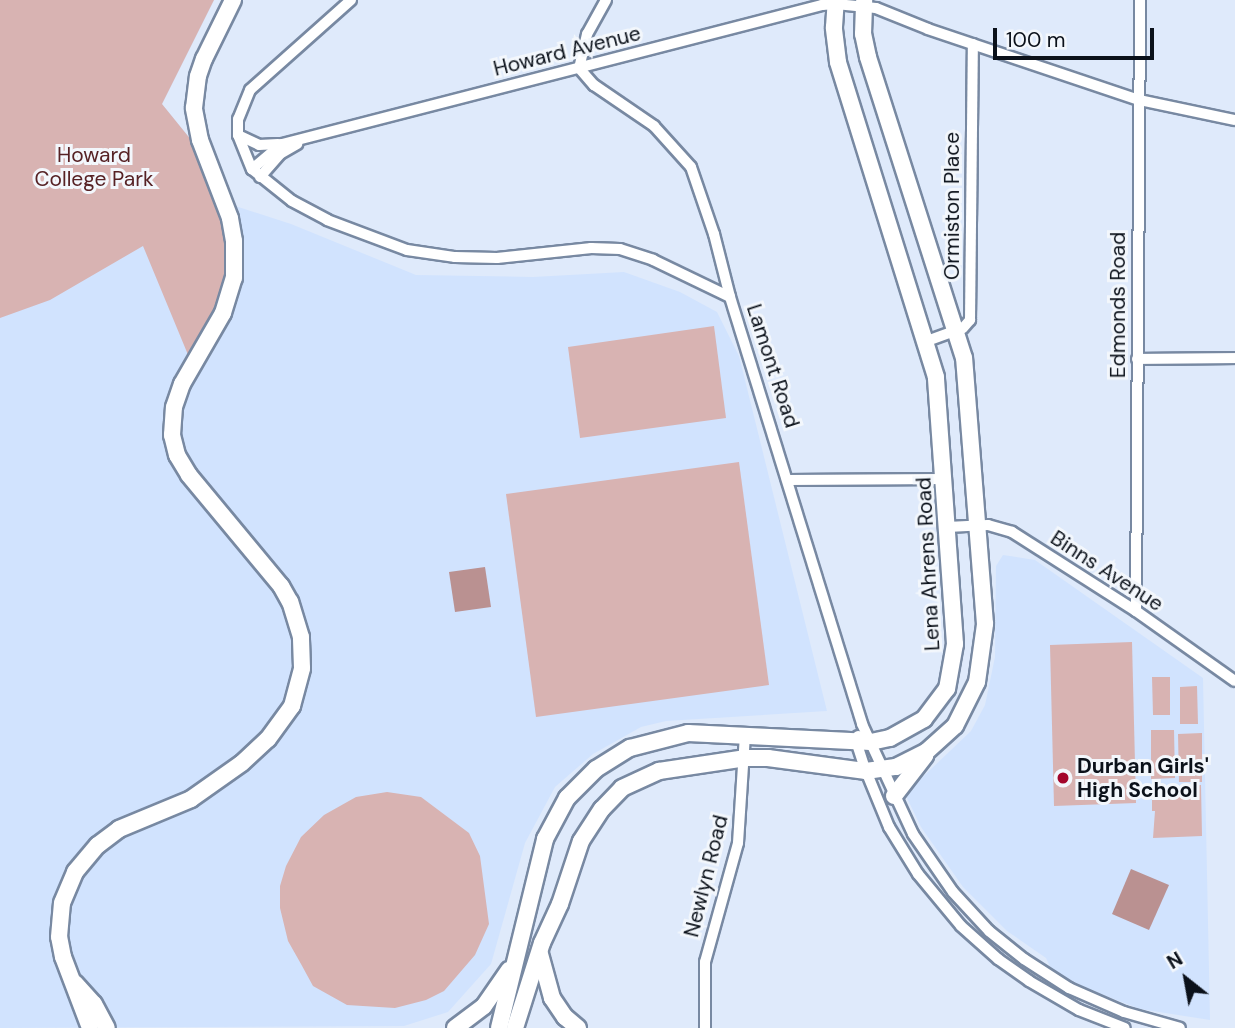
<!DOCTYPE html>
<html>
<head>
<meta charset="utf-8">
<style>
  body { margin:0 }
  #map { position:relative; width:1235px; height:1028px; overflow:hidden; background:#dfeafb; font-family:"DM Sans",sans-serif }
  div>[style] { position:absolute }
  .built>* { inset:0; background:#d1e3fe }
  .green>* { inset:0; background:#d8b3b2 }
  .water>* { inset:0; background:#ba9191 }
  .roads { filter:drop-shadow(2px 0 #7889a2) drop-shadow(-2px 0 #7889a2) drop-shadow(0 2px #7889a2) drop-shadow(0 -2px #7889a2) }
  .street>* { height:10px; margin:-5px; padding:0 5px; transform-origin:5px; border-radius:5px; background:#fff }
  .secondary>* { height:16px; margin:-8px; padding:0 8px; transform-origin:8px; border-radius:8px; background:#fff }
  .dots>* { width:19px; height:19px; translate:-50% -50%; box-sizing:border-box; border:4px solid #f3f7fc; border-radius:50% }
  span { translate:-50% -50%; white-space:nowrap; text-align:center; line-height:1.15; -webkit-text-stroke:6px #f3f7fc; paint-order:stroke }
  .street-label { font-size:21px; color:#0b111a }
  .park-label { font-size:21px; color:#572225 }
  .poi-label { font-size:21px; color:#0b111a; font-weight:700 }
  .left { translate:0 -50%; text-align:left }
  .north { position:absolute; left:1151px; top:944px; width:70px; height:70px; -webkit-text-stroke:5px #f3f7fc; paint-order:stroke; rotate:329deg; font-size:19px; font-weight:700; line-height:28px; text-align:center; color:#0b111a }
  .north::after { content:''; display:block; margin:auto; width:24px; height:32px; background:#0b111a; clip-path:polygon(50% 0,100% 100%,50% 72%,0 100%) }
  .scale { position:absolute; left:993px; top:28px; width:161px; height:32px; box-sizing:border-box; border:4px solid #0b111a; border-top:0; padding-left:9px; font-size:21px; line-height:24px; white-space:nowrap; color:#0b111a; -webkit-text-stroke:5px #f3f7fc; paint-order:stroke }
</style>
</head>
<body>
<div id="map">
  <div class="built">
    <i style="clip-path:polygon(0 0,214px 0,162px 104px,192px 141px,220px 201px,291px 224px,416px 275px,533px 277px,624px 272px,680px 292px,717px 312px,739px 356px,827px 711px,666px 721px,641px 727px,593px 754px,555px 787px,525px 843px,491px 964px,448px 1012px,404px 1026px,0 1028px)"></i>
    <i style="clip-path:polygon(1003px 555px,1035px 560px,1203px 678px,1210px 1020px,1140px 1009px,1077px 985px,1052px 971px,1046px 958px,1007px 931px,963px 887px,921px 827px,906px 796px,908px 791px,971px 731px,985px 705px,995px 657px,996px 566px)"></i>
  </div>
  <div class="green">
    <i style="clip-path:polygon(0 0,214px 0,162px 104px,192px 141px,220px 201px,228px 243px,227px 280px,208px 334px,191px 362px,143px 246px,50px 300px,0 318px)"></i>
    <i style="clip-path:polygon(714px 326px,726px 418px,580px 438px,568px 347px)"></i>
    <i style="clip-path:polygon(739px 462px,769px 685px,536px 717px,506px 494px)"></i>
    <i style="clip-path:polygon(1132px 642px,1136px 803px,1054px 806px,1050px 645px)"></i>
    <i style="clip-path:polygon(1152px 677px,1170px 677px,1170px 715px,1153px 715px)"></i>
    <i style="clip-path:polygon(1197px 686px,1198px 724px,1180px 724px,1180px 687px)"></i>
    <i style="clip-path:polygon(1151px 730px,1174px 730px,1175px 778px,1151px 779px)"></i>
    <i style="clip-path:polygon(1202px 733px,1202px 782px,1179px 782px,1178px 734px)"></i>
    <i style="clip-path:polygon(1201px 785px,1202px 836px,1153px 838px,1155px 811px,1152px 811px,1152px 787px)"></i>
    <i style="clip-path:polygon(387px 792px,421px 797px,469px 833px,480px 856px,489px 924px,475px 955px,444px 991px,426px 1000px,395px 1008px,347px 1005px,313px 986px,301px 964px,288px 941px,280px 908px,280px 886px,286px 866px,301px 837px,324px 815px,356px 797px)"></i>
  </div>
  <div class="water">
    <i style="clip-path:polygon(485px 567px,491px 607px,455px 612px,449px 572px)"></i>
    <i style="clip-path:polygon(1131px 869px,1169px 885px,1149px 930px,1112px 914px)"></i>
  </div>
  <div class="roads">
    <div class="street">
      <i style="left:351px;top:0;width:135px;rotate:138.3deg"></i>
      <i style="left:250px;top:90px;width:31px;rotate:112deg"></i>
      <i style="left:238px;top:119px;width:16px;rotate:90deg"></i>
      <i style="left:238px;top:135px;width:37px;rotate:68deg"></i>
      <i style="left:252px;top:169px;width:51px;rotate:38.7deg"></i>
      <i style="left:292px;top:201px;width:40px;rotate:28deg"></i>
      <i style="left:327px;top:220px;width:85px;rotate:20.6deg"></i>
      <i style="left:407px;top:250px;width:49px;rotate:8.3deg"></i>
      <i style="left:455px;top:257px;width:42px;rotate:1.4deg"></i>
      <i style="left:497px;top:258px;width:95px;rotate:-6.1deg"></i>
      <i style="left:591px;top:248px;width:29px;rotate:2deg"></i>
      <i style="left:620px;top:249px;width:35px;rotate:18deg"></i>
      <i style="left:653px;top:260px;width:85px;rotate:25.7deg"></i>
      <i style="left:730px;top:297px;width:447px;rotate:72.8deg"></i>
      <i style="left:862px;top:724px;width:121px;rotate:65.1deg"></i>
      <i style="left:913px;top:834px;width:70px;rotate:55.4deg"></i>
      <i style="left:953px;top:892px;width:53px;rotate:47.3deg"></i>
      <i style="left:989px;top:931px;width:45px;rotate:38.7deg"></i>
      <i style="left:1024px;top:959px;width:54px;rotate:32.8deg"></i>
      <i style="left:1069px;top:988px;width:60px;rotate:23.6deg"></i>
      <i style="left:1124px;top:1012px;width:58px;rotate:15.9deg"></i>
      <i style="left:606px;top:0;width:39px;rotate:119deg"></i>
      <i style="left:587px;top:34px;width:35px;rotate:103deg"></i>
      <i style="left:579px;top:68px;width:23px;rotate:49deg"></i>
      <i style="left:594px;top:85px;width:73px;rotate:34.3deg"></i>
      <i style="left:654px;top:126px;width:55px;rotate:47.9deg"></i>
      <i style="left:691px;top:167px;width:71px;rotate:71.1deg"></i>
      <i style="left:714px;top:234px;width:65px;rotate:75.7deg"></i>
      <i style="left:238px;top:135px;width:23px;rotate:25deg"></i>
      <i style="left:259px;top:145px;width:19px;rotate:-3deg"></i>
      <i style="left:252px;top:169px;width:39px;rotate:-40deg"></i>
      <i style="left:282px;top:144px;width:558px;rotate:-14.43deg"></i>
      <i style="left:822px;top:5px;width:14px;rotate:-4deg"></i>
      <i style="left:836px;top:4px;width:40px;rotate:5.7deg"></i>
      <i style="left:876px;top:8px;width:56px;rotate:22deg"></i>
      <i style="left:928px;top:29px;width:223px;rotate:18.6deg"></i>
      <i style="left:1139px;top:100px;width:98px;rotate:11.8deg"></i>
      <i style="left:260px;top:177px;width:30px;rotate:-49deg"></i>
      <i style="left:280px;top:154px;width:20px;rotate:-30deg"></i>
      <i style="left:927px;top:341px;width:38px;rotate:-20deg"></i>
      <i style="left:963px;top:328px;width:11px;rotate:-49deg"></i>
      <i style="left:970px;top:320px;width:276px;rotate:-89.4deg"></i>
      <i style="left:1137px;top:359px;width:98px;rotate:-0.6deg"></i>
      <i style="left:788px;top:480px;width:157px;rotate:-0.4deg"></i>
      <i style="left:947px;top:527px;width:41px;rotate:-2.8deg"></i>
      <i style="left:988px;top:525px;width:25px;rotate:16deg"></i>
      <i style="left:1012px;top:532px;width:147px;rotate:32.5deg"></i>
      <i style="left:1136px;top:611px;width:121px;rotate:35.3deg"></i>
      <i style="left:1136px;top:611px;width:611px;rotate:-89.62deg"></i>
      <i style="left:858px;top:736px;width:5px;rotate:112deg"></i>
      <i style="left:856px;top:741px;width:32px;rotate:72deg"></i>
      <i style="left:866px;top:771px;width:61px;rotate:67.7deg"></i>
      <i style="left:889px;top:827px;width:55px;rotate:58.3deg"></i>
      <i style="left:918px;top:874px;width:67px;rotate:50.4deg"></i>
      <i style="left:961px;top:926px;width:50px;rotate:41.7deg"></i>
      <i style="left:998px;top:959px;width:38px;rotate:35deg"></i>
      <i style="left:1029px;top:981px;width:58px;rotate:30.1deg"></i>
      <i style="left:1079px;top:1010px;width:49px;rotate:21.4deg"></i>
      <i style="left:705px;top:1028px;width:66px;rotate:-90deg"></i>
      <i style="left:705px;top:962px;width:123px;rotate:-74.5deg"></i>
      <i style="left:738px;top:843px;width:109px;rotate:-86.3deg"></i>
    </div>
    <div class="secondary">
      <i style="left:894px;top:796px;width:51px;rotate:-52.2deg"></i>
      <i style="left:540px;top:954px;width:46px;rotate:74.7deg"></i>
      <i style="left:552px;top:998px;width:23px;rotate:56deg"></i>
      <i style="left:565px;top:1017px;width:17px;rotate:40deg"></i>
      <i style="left:75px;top:983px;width:28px;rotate:48deg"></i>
      <i style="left:94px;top:1004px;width:27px;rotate:62deg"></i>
      <i style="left:90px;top:1028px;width:76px;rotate:-110.8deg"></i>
      <i style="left:63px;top:957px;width:20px;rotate:-101deg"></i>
      <i style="left:59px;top:937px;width:34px;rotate:-85deg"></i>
      <i style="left:62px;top:903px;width:34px;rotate:-67deg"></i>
      <i style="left:75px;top:872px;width:35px;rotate:-50deg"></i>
      <i style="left:98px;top:845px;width:26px;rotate:-37deg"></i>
      <i style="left:119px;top:829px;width:78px;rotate:-22.6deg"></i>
      <i style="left:191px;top:799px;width:62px;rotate:-35.2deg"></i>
      <i style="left:242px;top:763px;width:35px;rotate:-43deg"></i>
      <i style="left:268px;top:739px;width:41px;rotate:-54deg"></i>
      <i style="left:292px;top:706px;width:39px;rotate:-75deg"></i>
      <i style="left:302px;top:668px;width:31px;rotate:-92deg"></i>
      <i style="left:301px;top:637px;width:37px;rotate:-107deg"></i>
      <i style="left:290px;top:602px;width:18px;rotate:-119deg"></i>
      <i style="left:281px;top:586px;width:144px;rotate:-129.7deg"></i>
      <i style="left:189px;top:475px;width:23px;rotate:-121deg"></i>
      <i style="left:177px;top:455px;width:21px;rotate:-104deg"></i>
      <i style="left:172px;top:435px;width:28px;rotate:-86deg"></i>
      <i style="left:174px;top:407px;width:24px;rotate:-71deg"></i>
      <i style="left:182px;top:384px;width:82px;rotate:-60deg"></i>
      <i style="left:223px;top:313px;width:37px;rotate:-73deg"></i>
      <i style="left:234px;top:278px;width:37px;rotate:-90deg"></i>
      <i style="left:234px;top:241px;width:23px;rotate:-100deg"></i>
      <i style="left:230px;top:218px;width:84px;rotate:-111deg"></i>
      <i style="left:200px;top:140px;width:33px;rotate:-101deg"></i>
      <i style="left:194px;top:108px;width:32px;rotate:-83deg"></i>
      <i style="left:198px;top:76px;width:18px;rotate:-71deg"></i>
      <i style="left:204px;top:59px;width:66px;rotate:-63.8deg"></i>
      <i style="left:455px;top:1028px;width:36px;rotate:-37deg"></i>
      <i style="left:484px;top:1006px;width:44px;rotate:-55.2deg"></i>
      <i style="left:499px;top:1028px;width:195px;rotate:-76.3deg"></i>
      <i style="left:545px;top:839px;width:47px;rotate:-61.8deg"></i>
      <i style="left:567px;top:798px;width:41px;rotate:-45deg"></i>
      <i style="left:596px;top:769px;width:40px;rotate:-32deg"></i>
      <i style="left:630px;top:748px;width:60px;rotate:-14.5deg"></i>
      <i style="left:688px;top:733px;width:183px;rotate:2.8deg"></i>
      <i style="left:871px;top:742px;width:19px;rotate:-12deg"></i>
      <i style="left:890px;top:738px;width:39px;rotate:-29deg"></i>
      <i style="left:924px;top:719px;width:38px;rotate:-53deg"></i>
      <i style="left:947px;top:689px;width:46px;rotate:-79.9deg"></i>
      <i style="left:955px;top:644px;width:268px;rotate:-94.1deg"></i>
      <i style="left:936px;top:377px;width:330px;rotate:-107.3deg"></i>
      <i style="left:838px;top:62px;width:35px;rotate:-97deg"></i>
      <i style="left:834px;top:27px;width:27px;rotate:-86deg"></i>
      <i style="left:515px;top:1028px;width:89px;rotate:-72.4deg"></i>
      <i style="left:542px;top:943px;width:43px;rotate:-65.2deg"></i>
      <i style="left:560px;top:904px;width:66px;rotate:-71.6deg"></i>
      <i style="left:581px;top:841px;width:38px;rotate:-57deg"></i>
      <i style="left:602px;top:809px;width:29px;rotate:-46deg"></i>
      <i style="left:622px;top:788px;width:41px;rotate:-24.7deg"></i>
      <i style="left:659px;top:771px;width:88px;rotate:-8.5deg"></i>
      <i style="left:746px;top:758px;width:22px"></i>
      <i style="left:768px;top:758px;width:99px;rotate:7.6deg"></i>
      <i style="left:866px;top:771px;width:30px;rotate:-8deg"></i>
      <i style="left:896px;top:767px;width:34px;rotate:-27deg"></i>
      <i style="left:926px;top:752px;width:39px;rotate:-42deg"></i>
      <i style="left:955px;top:726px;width:49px;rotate:-63.4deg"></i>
      <i style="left:977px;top:682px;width:59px;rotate:-82.1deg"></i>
      <i style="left:985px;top:624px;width:267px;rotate:-94.5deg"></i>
      <i style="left:964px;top:358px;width:316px;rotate:-107.7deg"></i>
      <i style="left:868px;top:57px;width:24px;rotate:-102deg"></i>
      <i style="left:863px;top:34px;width:34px;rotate:-88deg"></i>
    </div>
  </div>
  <div class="dots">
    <i style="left:1063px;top:778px;background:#a3052b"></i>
  </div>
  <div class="street-label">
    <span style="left:567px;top:51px;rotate:-14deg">Howard Avenue</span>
    <span style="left:952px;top:206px;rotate:-90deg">Ormiston Place</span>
    <span style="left:1118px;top:305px;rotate:-90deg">Edmonds Road</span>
    <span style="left:773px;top:366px;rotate:72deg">Lamont Road</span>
    <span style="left:928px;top:564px;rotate:-93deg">Lena Ahrens Road</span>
    <span style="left:1107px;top:571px;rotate:33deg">Binns Avenue</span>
    <span style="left:706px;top:876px;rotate:-76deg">Newlyn Road</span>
  </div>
  <div class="park-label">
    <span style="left:94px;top:167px">Howard<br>College Park</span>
  </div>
  <div class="poi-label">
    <span class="left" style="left:1077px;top:778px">Durban Girls'<br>High School</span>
  </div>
  <div class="north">N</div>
  <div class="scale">100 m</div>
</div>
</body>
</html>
